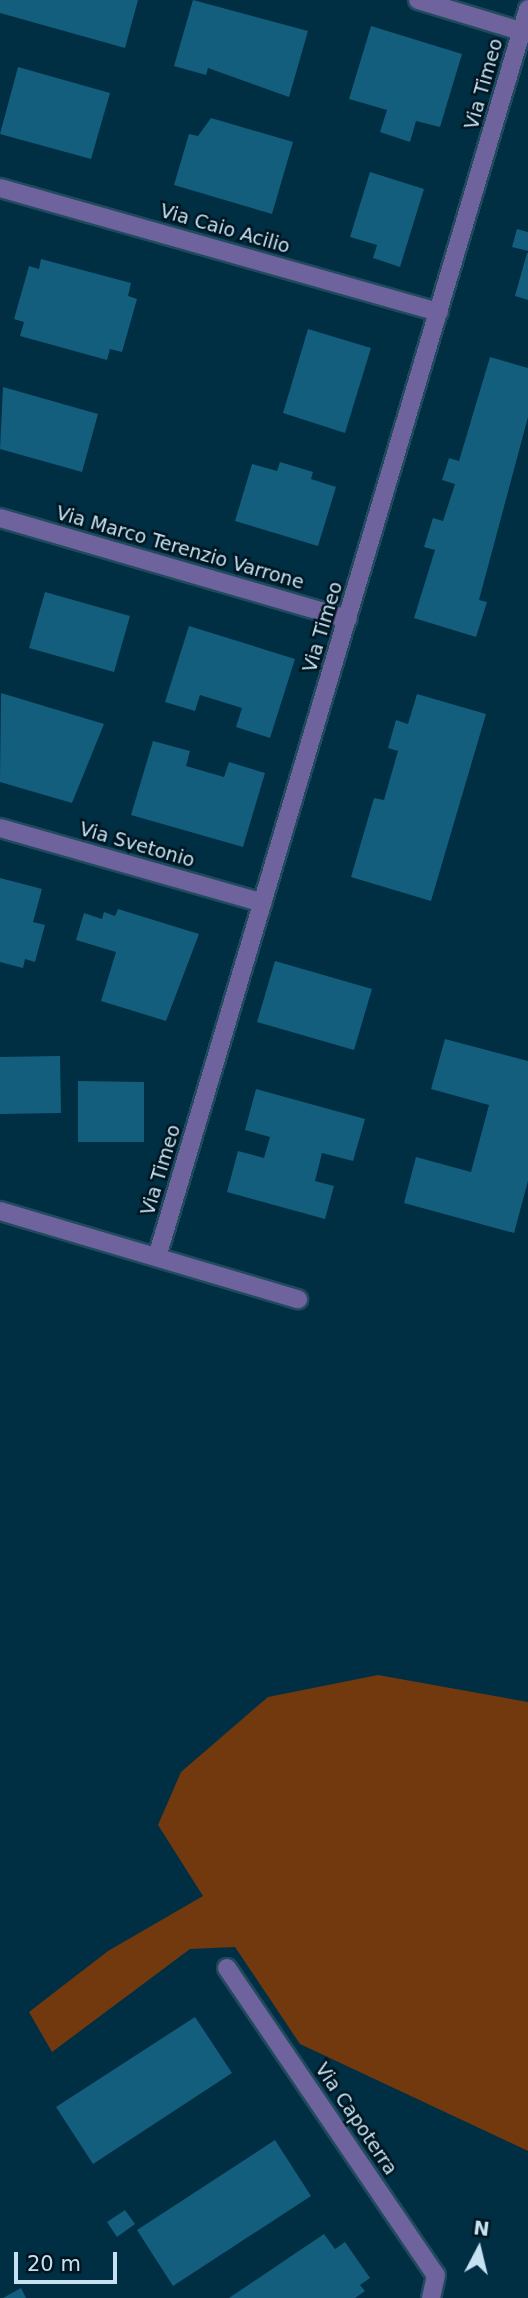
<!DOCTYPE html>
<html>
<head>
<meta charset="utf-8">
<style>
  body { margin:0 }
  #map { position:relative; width:528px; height:2298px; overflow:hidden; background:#002e42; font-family:"DejaVu Sans",sans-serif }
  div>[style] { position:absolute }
  .green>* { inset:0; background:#72390e }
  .building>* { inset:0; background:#145e7d }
  .roads { filter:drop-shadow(2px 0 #204b5e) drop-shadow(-2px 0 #204b5e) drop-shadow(0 2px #204b5e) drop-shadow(0 -2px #204b5e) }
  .minor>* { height:18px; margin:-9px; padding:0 9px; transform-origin:9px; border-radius:9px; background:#6f639e }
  span { translate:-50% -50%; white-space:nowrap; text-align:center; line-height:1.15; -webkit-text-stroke:5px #001520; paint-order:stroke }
  .street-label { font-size:19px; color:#c6e2f2 }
  .north { position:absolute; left:444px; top:2214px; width:70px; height:70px; -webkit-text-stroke:5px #001520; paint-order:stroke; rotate:7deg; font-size:19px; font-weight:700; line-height:28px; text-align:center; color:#c6e2f2 }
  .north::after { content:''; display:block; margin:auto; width:24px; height:32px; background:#c6e2f2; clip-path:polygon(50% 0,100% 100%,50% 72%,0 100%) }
  .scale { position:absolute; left:14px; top:2252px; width:103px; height:32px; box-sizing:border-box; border:4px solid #c6e2f2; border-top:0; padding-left:9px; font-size:21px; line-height:24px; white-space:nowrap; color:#c6e2f2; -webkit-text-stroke:5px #001520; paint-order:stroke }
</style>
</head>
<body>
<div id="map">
  <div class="green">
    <i style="clip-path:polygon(378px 1675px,528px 1702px,528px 2151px,300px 2044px,235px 1947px,190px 1949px,52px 2052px,29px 2012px,108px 1951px,203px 1896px,158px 1825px,181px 1772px,268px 1697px)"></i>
  </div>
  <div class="building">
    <i style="clip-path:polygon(0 0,138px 0,125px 48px,0 13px)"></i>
    <i style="clip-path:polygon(193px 0,308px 31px,289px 97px,208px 68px,206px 75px,174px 66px)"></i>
    <i style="clip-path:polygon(371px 26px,462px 54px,440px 127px,416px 121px,410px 142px,380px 132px,387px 110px,349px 99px)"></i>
    <i style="clip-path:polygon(18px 67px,110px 93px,91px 159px,0 134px)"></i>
    <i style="clip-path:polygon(211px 118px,293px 142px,272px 214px,174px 185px,189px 134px,198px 136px)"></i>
    <i style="clip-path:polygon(370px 172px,424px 189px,400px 267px,373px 258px,377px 245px,350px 237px)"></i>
    <i style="clip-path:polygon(517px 229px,528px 232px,528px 251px,512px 247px)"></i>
    <i style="clip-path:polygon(527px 253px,528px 253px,528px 300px,515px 296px)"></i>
    <i style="clip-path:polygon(41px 259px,131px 283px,128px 296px,137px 299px,122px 352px,110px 349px,107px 360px,20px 336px,24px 322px,14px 319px,29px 266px,39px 269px)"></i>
    <i style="clip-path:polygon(308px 329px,371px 348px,345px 433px,283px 413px)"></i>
    <i style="clip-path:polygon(490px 357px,528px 368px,528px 417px,479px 600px,487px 602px,476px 637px,414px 618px,435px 550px,424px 547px,433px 518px,443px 521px,455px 484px,442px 480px,449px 458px,459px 461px)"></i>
    <i style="clip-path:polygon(3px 387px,98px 414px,82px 472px,0 449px)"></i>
    <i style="clip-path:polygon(280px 462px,313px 472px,311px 479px,336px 487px,318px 546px,235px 521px,252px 464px,277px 471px)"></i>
    <i style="clip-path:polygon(45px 592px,130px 616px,114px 672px,29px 648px)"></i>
    <i style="clip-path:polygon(189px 626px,295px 659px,270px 738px,236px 727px,242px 708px,200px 695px,195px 711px,165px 702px)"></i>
    <i style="clip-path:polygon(1px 693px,104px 724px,72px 803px,0 782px)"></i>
    <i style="clip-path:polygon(417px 694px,486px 714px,431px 901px,351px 877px,374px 798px,384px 800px,398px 751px,388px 748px,396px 720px,408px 724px)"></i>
    <i style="clip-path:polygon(153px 741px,190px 751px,186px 766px,224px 777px,229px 762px,265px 773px,243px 847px,131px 815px)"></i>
    <i style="clip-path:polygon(0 878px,42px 889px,33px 922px,45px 925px,35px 962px,25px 959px,23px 968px,0 962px)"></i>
    <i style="clip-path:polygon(118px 909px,199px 934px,166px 1021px,101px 1001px,116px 952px,76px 940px,84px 913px,102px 919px,104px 912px,115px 916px)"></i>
    <i style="clip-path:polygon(275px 961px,372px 989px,354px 1050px,257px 1022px)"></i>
    <i style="clip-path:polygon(445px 1039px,528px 1061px,528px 1181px,514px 1233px,404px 1203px,416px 1157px,471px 1172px,489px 1105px,431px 1089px)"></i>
    <i style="clip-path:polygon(60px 1056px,61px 1113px,0 1114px,0 1057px)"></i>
    <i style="clip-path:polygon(78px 1081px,144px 1082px,144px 1142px,78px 1142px)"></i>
    <i style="clip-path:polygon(256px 1089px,365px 1119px,353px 1161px,322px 1153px,315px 1181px,334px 1186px,325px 1219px,227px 1192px,238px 1151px,264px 1158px,270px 1137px,245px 1130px)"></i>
    <i style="clip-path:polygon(195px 2017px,232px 2073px,93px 2164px,56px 2107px)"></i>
    <i style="clip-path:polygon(275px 2140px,311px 2196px,173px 2286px,137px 2230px)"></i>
    <i style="clip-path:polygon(125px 2210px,135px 2224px,117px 2237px,107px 2222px)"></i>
    <i style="clip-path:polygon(324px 2234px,335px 2249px,345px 2242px,370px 2278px,360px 2285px,365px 2291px,355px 2298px,229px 2298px)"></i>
    <i style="clip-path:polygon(21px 2288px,26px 2298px,3px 2298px)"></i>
  </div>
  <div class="roads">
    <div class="minor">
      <i style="left:418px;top:0;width:108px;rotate:16.8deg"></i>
      <i style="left:0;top:188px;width:456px;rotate:15.8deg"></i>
      <i style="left:0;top:518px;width:362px;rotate:16.2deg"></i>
      <i style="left:0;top:828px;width:273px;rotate:15.9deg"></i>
      <i style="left:0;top:1211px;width:311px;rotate:16.5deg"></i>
      <i style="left:157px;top:1257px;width:1302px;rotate:-73.44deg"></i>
      <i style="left:227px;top:1968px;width:371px;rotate:55.8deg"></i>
      <i style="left:436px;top:2275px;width:24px;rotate:102deg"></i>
    </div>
  </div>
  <div class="street-label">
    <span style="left:484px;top:84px;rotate:-74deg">Via Timeo</span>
    <span style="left:225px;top:229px;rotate:16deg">Via Caio Acilio</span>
    <span style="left:180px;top:548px;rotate:16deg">Via Marco Terenzio Varrone</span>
    <span style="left:323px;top:627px;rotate:-73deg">Via Timeo</span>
    <span style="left:137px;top:845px;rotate:16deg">Via Svetonio</span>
    <span style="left:161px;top:1170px;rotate:-73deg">Via Timeo</span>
    <span style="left:356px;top:2119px;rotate:56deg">Via Capoterra</span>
  </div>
  <div class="north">N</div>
  <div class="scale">20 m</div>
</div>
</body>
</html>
